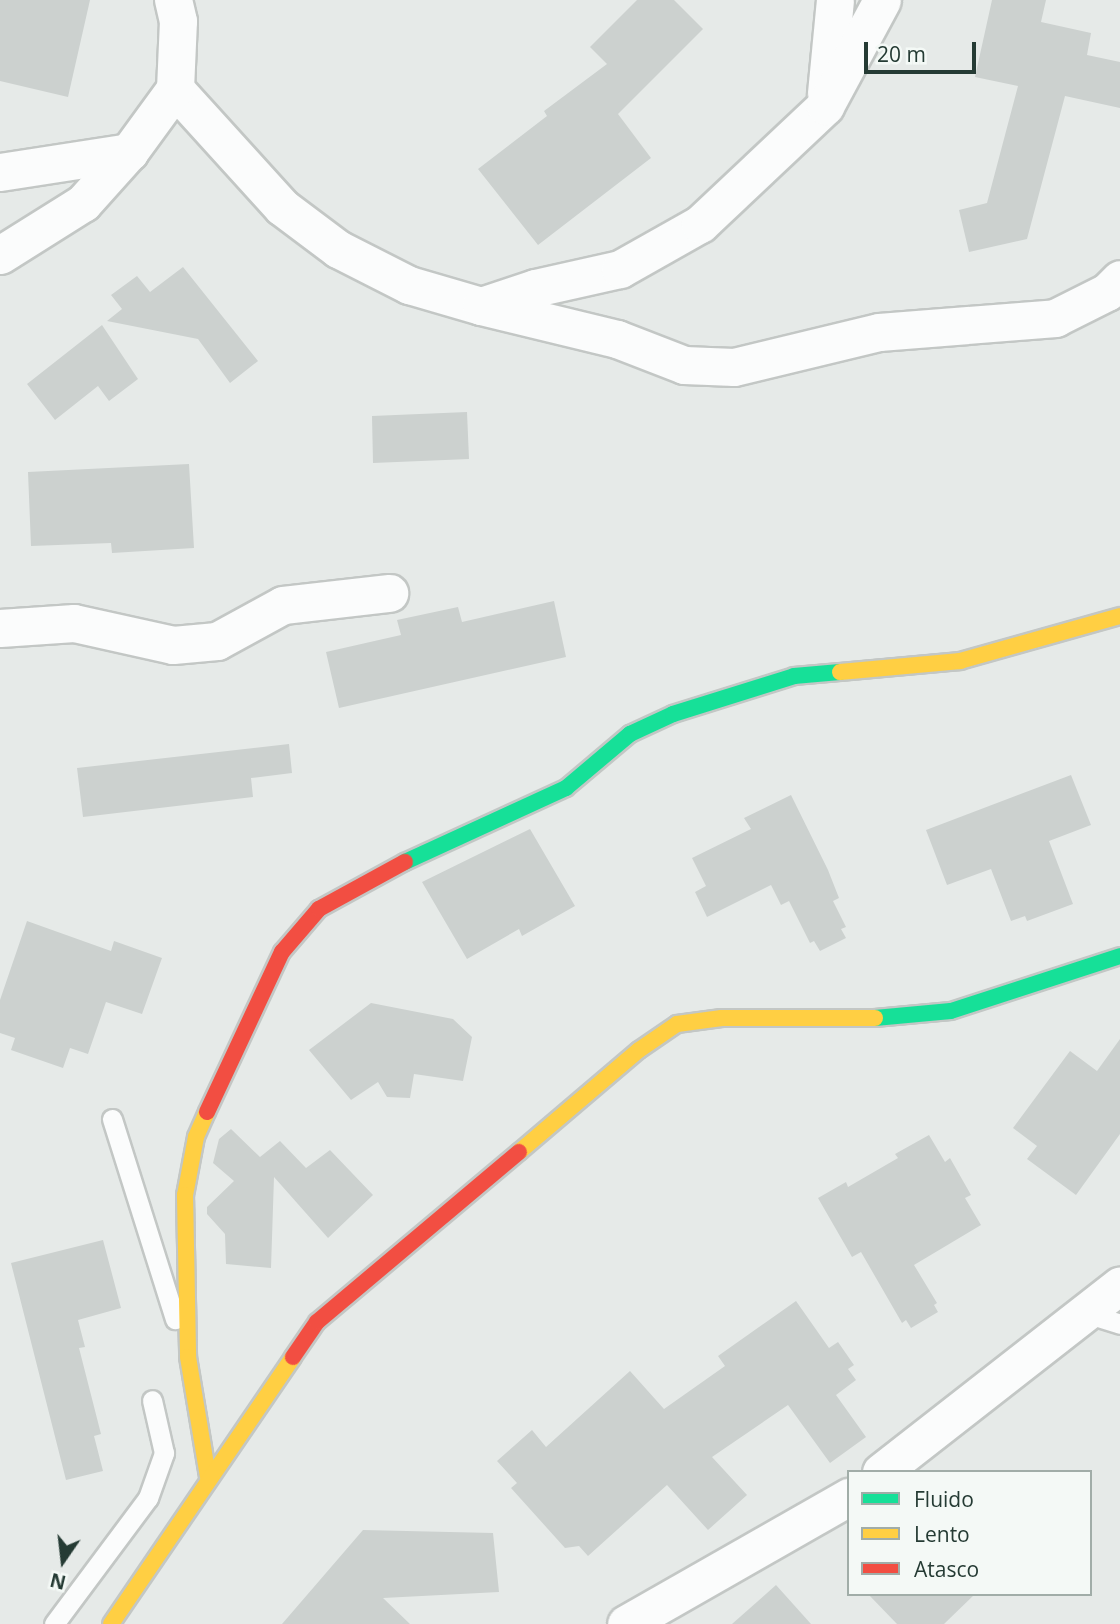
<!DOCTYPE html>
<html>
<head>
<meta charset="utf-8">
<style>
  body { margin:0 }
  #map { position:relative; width:1120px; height:1624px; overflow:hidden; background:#e6eae8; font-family:"Open Sans",sans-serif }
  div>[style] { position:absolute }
  .building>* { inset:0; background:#ccd1cf }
  .roads { filter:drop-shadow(2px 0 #c3c7c5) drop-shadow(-2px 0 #c3c7c5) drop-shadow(0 2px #c3c7c5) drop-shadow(0 -2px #c3c7c5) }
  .lane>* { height:19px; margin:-9.5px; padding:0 9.5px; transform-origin:9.5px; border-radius:9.5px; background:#fbfcfc }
  .street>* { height:37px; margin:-18.5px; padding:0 18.5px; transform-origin:18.5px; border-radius:18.5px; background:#fbfcfc }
  .fast>* { height:16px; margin:-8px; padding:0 8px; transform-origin:8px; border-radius:8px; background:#16e098 }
  .slow>* { height:16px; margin:-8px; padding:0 8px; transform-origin:8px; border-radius:8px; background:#ffcf43 }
  .jam>* { height:16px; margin:-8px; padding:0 8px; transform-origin:8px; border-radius:8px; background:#f24e42 }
  span { translate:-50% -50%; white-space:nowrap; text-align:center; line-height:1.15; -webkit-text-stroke:5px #f4f9f6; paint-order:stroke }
  .legend { position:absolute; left:847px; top:1470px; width:245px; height:126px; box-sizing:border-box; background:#f4f9f6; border:2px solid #a1ada8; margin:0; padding:9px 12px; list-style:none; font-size:21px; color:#253b34 }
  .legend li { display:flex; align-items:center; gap:14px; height:35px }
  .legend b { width:35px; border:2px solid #a1ada8 }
  .north { position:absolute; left:28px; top:1526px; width:70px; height:70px; -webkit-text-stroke:5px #f4f9f6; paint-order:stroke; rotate:194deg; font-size:19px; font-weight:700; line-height:28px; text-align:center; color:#253b34 }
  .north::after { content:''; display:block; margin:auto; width:24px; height:32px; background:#253b34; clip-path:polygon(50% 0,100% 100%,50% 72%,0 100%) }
  .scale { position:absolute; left:864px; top:42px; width:112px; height:32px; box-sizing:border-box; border:4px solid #253b34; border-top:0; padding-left:9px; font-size:21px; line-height:24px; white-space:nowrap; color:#253b34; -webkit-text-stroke:5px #f4f9f6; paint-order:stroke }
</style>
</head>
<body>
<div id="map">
  <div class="building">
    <i style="clip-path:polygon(0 0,90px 0,68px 97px,0 81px)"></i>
    <i style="clip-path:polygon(637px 0,674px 0,703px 29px,618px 114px,651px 158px,538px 245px,478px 169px,547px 116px,544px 111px,607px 64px,590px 47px)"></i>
    <i style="clip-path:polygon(992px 0,1046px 0,1041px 22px,1091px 33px,1087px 55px,1120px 62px,1120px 108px,1065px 96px,1027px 239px,969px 252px,959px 210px,987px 203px,1018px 86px,975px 77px)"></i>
    <i style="clip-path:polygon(183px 267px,258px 361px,230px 383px,198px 339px,107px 321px,122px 309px,111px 295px,137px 276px,150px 292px)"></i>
    <i style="clip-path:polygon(102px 325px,138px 379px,109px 401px,98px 386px,55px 420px,27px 384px)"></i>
    <i style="clip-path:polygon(467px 412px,469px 459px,373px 463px,372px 416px)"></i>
    <i style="clip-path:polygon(189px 464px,194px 548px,112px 553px,111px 543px,31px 546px,28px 472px)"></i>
    <i style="clip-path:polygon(554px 601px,566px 657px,339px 708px,326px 652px,401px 635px,397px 620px,458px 607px,462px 622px)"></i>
    <i style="clip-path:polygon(289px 744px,292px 773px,251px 778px,253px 797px,83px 817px,77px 768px)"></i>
    <i style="clip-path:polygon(1071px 775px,1091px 825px,1049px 841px,1073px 904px,1027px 921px,1025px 916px,1011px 921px,991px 869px,947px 885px,926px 830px)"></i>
    <i style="clip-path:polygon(791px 795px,828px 870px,839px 898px,833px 901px,846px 927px,841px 929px,846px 938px,820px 951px,814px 941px,810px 943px,789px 901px,781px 905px,771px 885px,707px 917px,695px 892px,706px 886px,692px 858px,751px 829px,744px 818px)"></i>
    <i style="clip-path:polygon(530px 829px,575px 906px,522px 936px,519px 929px,467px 959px,422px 882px)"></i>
    <i style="clip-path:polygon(27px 921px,111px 951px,114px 941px,162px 958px,142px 1014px,106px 1002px,88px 1054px,70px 1048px,63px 1068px,11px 1050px,15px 1038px,0 1033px,0 1000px)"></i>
    <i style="clip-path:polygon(371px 1003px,453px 1019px,472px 1037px,463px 1081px,414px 1074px,410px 1098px,387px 1097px,378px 1082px,351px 1100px,309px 1050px)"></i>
    <i style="clip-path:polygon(1120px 1039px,1120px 1134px,1076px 1195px,1027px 1159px,1037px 1146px,1013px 1128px,1070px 1051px,1097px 1071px)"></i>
    <i style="clip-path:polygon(231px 1129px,260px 1157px,280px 1141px,306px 1168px,330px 1150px,373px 1195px,328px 1238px,274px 1177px,271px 1268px,226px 1264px,225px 1234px,207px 1214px,207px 1207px,234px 1181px,213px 1163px,219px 1139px)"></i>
    <i style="clip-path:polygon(929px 1135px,945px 1162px,950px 1158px,971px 1195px,965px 1198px,981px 1225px,914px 1265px,937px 1303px,934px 1305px,938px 1312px,911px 1328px,906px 1320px,902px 1323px,861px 1252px,852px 1257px,818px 1198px,846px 1182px,848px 1187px,898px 1158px,895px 1154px)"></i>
    <i style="clip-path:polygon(103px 1240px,121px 1308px,78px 1320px,85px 1347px,79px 1348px,101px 1434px,94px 1436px,103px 1471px,66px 1480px,11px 1263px)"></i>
    <i style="clip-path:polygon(796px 1301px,829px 1348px,838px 1342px,854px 1365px,848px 1369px,856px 1380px,836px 1395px,866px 1437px,830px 1463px,788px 1405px,712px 1457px,747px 1495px,708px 1530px,667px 1485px,588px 1556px,579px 1546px,565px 1548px,511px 1488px,517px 1483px,497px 1461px,532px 1430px,546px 1447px,630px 1371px,664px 1409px,725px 1366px,718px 1356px)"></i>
    <i style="clip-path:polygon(363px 1530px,493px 1533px,499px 1592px,383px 1598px,410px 1624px,282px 1624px)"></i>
    <i style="clip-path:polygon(776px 1585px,811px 1624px,732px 1624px)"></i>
    <i style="clip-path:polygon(868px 1594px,975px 1594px,944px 1624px,897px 1624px)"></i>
  </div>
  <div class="roads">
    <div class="lane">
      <i style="left:112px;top:1119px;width:210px;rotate:72.5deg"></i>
      <i style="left:1085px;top:1313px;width:37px;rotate:17deg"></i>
      <i style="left:54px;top:1624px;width:157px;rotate:-53.3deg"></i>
      <i style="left:148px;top:1498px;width:48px;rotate:-70.4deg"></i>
      <i style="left:164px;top:1453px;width:54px;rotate:-102.8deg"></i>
    </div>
    <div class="street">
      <i style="left:175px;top:89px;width:159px;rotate:47.8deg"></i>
      <i style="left:282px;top:207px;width:70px;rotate:36.9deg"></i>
      <i style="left:338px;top:249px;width:80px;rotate:26.9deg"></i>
      <i style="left:409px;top:285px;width:75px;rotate:16.3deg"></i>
      <i style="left:481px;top:306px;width:140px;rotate:13.6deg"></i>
      <i style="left:617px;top:339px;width:72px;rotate:21.2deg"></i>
      <i style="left:684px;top:365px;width:50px;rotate:2.3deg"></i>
      <i style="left:734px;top:367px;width:149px;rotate:-13.6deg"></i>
      <i style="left:879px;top:332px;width:177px;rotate:-4.5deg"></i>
      <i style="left:1055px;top:318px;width:58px;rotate:-26.6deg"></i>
      <i style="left:1107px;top:292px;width:18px;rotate:-45deg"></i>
      <i style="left:826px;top:93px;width:93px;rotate:-84.5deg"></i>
      <i style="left:0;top:172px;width:131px;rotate:-8.8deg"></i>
      <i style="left:0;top:255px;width:98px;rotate:-32.1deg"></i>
      <i style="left:83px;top:203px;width:69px;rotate:-48deg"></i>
      <i style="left:129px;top:152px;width:78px;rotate:-53.9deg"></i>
      <i style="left:175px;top:89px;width:68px;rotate:-87.5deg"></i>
      <i style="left:178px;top:21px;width:22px;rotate:-103deg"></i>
      <i style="left:481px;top:306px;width:57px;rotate:-18.4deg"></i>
      <i style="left:535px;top:288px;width:87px;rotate:-12.6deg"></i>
      <i style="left:620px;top:269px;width:92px;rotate:-29.4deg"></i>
      <i style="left:700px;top:224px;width:172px;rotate:-43.3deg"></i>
      <i style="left:825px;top:106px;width:120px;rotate:-61.7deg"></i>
      <i style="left:0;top:628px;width:74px;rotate:-3.9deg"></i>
      <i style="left:74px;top:623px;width:101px;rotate:12.5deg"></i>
      <i style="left:173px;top:645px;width:44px;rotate:-5.2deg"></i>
      <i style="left:217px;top:641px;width:75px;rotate:-28.6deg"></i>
      <i style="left:283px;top:605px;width:107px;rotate:-6.5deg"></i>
      <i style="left:881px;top:1472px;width:303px;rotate:-38deg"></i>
      <i style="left:626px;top:1624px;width:257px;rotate:-29.7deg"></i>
    </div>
    <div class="fast">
      <i style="left:405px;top:862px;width:177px;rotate:-24.7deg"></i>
      <i style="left:566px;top:788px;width:84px;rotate:-40.2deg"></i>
      <i style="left:630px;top:734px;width:47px;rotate:-24.9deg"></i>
      <i style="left:673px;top:714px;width:127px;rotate:-17.4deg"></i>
      <i style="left:794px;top:676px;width:46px;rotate:-5deg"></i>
      <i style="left:875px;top:1018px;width:76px;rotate:-5.3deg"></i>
      <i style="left:951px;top:1011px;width:178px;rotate:-18deg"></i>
    </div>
    <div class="slow">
      <i style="left:840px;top:672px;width:121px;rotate:-5.2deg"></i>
      <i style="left:960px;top:661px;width:166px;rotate:-15.7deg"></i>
      <i style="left:207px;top:1112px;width:27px;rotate:114deg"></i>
      <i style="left:196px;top:1137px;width:59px;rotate:100.7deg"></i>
      <i style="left:185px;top:1195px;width:162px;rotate:88.9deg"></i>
      <i style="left:188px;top:1357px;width:122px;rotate:80.5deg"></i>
      <i style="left:519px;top:1152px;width:157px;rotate:-40.4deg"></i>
      <i style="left:639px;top:1050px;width:46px;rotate:-34.4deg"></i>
      <i style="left:677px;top:1024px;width:45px;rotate:-7.6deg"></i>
      <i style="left:722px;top:1018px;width:153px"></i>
      <i style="left:111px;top:1624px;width:323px;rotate:-55.7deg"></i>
    </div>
    <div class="jam">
      <i style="left:207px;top:1112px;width:177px;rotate:-64.9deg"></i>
      <i style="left:282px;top:952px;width:57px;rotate:-49.3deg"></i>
      <i style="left:319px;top:909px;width:98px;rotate:-28.7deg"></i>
      <i style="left:293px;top:1357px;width:42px;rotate:-55.6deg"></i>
      <i style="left:317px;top:1322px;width:264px;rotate:-40.1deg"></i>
    </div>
  </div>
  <ul class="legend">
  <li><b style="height:9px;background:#16e098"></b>Fluido</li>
  <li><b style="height:9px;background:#ffcf43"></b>Lento</li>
  <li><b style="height:9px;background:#f24e42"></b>Atasco</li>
  </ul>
  <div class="north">N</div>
  <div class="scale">20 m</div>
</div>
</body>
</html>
